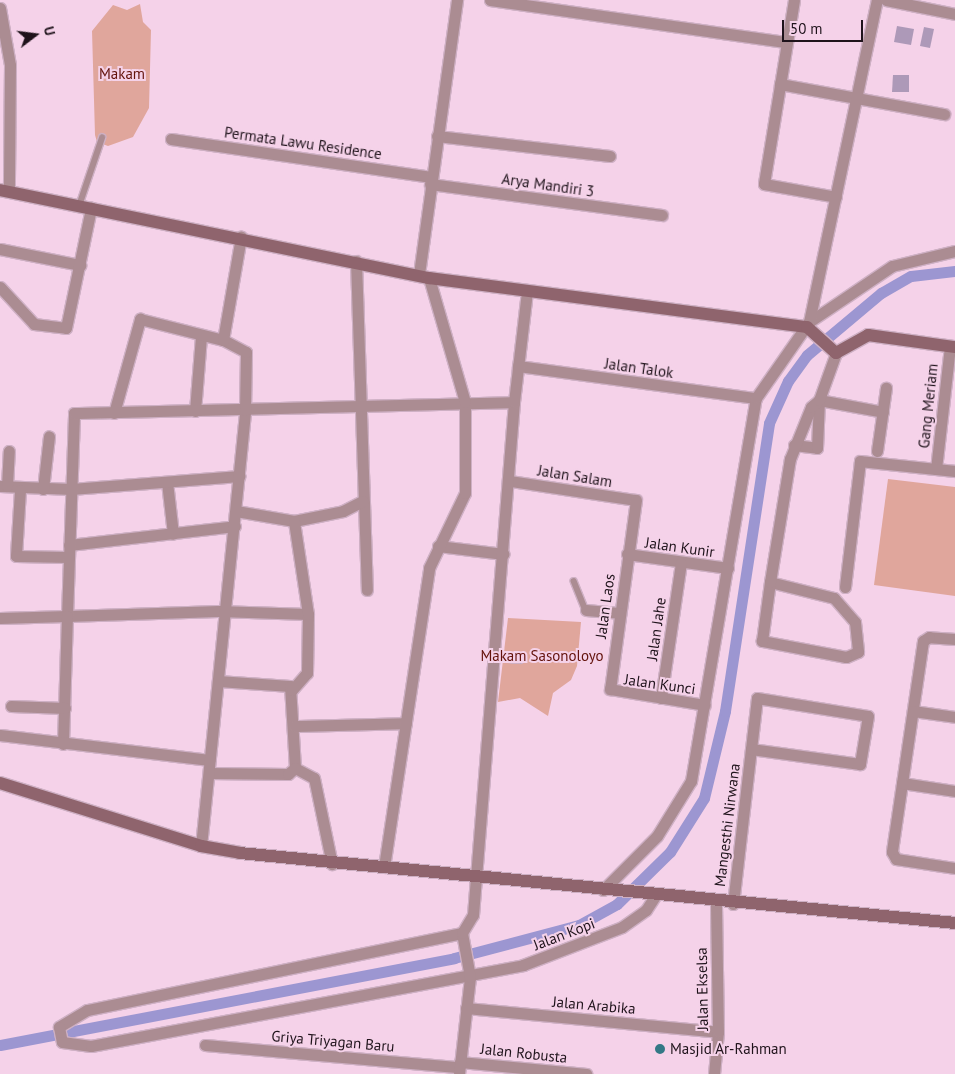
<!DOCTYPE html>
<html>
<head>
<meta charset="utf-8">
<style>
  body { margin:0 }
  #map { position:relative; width:955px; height:1074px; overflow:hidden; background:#f5d2e9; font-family:"PT Sans",sans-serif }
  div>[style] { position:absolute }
  .green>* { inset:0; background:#e0a69c }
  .canal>* { height:11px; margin:-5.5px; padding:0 5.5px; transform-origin:5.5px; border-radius:5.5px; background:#9c96d1 }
  .building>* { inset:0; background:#ad99b8 }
  .roads { filter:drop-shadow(1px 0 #ceb0c4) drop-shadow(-1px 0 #ceb0c4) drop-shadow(0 1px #ceb0c4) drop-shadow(0 -1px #ceb0c4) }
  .lane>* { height:5.5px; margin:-2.75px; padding:0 2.75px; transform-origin:2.75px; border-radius:2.75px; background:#ab8c92 }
  .street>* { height:11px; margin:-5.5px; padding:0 5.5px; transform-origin:5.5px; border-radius:5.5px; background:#ab8c92 }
  .secondary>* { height:12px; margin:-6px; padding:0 6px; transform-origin:6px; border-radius:6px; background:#8f646d }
  .dots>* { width:14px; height:14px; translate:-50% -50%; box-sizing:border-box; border:2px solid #f5d2e9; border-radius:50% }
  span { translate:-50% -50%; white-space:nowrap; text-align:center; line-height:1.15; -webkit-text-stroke:4px #f5d2e9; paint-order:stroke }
  .park-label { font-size:15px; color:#63120b }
  .street-label { font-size:15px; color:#1f131b }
  .poi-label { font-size:15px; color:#1f131b }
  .left { translate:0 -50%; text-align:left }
  .north { position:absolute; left:10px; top:10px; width:50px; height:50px; -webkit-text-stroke:4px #f5d2e9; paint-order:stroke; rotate:75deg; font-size:14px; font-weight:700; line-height:20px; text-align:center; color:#1f131b }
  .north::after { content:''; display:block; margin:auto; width:18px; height:22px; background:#1f131b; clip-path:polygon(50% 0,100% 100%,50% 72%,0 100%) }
  .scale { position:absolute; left:782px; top:20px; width:81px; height:22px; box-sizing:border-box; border:2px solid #1f131b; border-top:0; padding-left:6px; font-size:15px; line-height:18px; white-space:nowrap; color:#1f131b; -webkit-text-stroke:4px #f5d2e9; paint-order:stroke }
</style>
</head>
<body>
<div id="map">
  <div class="green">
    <i style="clip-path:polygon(140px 4px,143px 22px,151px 30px,149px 108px,133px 137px,108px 146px,97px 142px,95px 135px,92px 31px,113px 5px,127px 10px)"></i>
    <i style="clip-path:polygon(888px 479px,955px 487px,955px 596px,874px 585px)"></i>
    <i style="clip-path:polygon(508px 618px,581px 622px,577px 666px,571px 680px,553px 693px,548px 716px,520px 698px,498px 702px)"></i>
  </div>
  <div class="canal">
    <i style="left:0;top:1045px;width:462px;rotate:-10.8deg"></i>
    <i style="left:454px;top:958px;width:129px;rotate:-14.8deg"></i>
    <i style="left:579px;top:925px;width:43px;rotate:-28.9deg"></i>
    <i style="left:617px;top:904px;width:74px;rotate:-44.5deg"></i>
    <i style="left:670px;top:852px;width:64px;rotate:-57.8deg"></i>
    <i style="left:704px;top:798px;width:89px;rotate:-76.4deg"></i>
    <i style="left:725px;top:711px;width:291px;rotate:-81.3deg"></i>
    <i style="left:769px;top:423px;width:46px;rotate:-65.7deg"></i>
    <i style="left:788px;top:381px;width:32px;rotate:-54deg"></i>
    <i style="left:807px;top:355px;width:97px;rotate:-40deg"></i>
    <i style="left:881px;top:293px;width:34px;rotate:-30deg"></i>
    <i style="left:911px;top:276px;width:44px;rotate:-6.5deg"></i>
  </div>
  <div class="building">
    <i style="clip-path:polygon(897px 26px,914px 29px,911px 45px,894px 42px)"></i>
    <i style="clip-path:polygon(924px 27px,934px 29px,930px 48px,920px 46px)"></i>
    <i style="clip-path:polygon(893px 75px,909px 75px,909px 92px,892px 92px)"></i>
  </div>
  <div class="roads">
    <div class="lane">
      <i style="left:79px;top:206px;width:72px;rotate:-71.3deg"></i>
      <i style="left:574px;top:581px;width:31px;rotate:68deg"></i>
      <i style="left:496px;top:658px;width:24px;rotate:5deg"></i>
    </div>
    <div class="street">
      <i style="left:490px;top:0;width:298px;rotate:8.1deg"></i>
      <i style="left:794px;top:0;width:186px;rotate:99.3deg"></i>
      <i style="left:764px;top:184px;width:73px;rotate:10.2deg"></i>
      <i style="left:886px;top:0;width:70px;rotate:11.5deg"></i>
      <i style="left:0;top:8px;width:58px;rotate:80deg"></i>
      <i style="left:10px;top:65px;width:126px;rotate:90.5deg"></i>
      <i style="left:780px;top:84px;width:167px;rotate:10.4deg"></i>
      <i style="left:437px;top:136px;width:174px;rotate:6.6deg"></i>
      <i style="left:171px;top:139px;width:263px;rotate:8.3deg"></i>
      <i style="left:430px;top:184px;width:234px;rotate:7.6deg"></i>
      <i style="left:0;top:249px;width:82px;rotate:11.3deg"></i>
      <i style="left:356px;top:261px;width:329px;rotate:88.1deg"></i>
      <i style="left:419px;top:274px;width:277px;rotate:-82.1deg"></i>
      <i style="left:0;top:287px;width:50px;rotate:47.4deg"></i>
      <i style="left:34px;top:324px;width:32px;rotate:7deg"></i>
      <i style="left:66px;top:328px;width:123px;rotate:-78.2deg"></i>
      <i style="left:809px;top:322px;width:100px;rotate:-34deg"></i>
      <i style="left:892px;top:266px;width:65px;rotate:-13.4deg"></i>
      <i style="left:518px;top:366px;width:240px;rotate:7.7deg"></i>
      <i style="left:195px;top:411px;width:75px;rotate:-85.4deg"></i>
      <i style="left:114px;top:413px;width:98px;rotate:-74.5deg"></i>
      <i style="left:140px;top:319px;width:86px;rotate:14.2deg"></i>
      <i style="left:794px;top:445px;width:23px;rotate:7deg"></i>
      <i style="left:817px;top:448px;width:48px;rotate:-87.6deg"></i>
      <i style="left:819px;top:400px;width:65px;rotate:10.6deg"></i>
      <i style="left:877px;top:451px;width:64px;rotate:-81.9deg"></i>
      <i style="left:936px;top:469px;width:123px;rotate:-83.5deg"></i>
      <i style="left:510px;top:481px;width:127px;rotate:8.6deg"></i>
      <i style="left:636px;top:500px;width:191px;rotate:97.8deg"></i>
      <i style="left:610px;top:689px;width:96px;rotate:9.6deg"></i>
      <i style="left:167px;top:482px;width:52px;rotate:83.4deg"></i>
      <i style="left:0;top:486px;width:71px;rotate:2.4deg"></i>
      <i style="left:71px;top:489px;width:169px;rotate:-4.4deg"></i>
      <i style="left:7px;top:486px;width:35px;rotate:-87deg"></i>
      <i style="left:43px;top:489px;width:53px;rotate:-83.5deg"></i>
      <i style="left:20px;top:490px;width:66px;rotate:93.5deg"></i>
      <i style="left:16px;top:556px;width:52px;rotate:1.1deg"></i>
      <i style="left:236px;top:511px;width:59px;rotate:9.8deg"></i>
      <i style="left:294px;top:521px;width:50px;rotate:-11.5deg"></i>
      <i style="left:343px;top:511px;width:22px;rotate:-27deg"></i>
      <i style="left:69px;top:545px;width:167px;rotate:-6.5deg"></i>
      <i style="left:438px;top:546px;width:66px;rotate:6.9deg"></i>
      <i style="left:627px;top:554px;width:102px;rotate:7.9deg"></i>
      <i style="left:770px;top:582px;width:66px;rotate:14deg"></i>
      <i style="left:834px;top:598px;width:32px;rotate:49deg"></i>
      <i style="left:855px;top:622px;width:30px;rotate:84deg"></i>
      <i style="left:858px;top:652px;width:13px;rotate:157deg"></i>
      <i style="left:846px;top:657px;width:86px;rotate:-169.2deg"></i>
      <i style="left:762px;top:641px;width:60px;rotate:-82.3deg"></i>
      <i style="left:770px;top:582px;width:125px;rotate:-80.8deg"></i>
      <i style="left:790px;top:459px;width:56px;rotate:-68deg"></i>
      <i style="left:811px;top:407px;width:11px;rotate:-41deg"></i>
      <i style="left:819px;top:400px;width:50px;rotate:-70.1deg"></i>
      <i style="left:845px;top:587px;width:127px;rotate:-83.2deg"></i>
      <i style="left:860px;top:461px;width:96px;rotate:6deg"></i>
      <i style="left:586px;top:610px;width:33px;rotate:5deg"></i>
      <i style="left:308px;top:614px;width:90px;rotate:-178.1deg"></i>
      <i style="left:218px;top:611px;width:151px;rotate:178.1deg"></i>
      <i style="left:67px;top:616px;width:203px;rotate:-88deg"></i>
      <i style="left:74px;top:413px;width:440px;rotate:-1.4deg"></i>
      <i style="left:0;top:618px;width:67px;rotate:-1.7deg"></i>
      <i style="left:67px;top:616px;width:128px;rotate:91.8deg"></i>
      <i style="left:955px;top:639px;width:26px;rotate:-176deg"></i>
      <i style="left:929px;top:637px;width:7px;rotate:146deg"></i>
      <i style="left:923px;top:641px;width:213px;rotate:98.4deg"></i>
      <i style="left:892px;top:852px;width:8px;rotate:60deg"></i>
      <i style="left:896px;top:859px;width:60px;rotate:8.7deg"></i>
      <i style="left:218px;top:681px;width:72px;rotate:4deg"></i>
      <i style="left:290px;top:686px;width:82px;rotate:86.5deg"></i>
      <i style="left:292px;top:690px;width:23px;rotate:-49deg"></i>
      <i style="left:307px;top:673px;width:59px;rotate:-89deg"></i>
      <i style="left:308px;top:614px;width:94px;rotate:-98.6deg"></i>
      <i style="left:661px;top:698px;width:136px;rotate:-81.6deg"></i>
      <i style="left:11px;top:706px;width:54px;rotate:2.1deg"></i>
      <i style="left:913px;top:711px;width:42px;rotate:8.1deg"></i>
      <i style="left:294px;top:726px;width:112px;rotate:-1.5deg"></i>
      <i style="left:0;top:735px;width:211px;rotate:6.8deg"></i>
      <i style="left:295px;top:768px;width:21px;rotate:28deg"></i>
      <i style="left:314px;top:778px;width:88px;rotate:78.2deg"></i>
      <i style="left:209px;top:773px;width:79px;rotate:0.7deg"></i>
      <i style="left:288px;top:774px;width:9px;rotate:-41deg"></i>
      <i style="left:902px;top:783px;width:54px;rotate:8.6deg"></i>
      <i style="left:201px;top:846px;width:438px;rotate:-84.2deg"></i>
      <i style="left:245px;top:410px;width:58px;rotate:-89deg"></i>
      <i style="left:246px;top:352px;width:26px;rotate:-152deg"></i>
      <i style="left:223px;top:340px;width:105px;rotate:-80.1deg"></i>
      <i style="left:384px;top:867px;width:302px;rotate:-81.4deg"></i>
      <i style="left:429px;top:568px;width:83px;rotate:-64.4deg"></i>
      <i style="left:465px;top:493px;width:91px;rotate:-90deg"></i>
      <i style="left:465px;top:402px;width:129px;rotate:-106.2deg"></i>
      <i style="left:603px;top:890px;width:76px;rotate:-45deg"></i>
      <i style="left:657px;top:836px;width:65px;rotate:-58.3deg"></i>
      <i style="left:691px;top:781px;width:388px;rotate:-80.4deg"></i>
      <i style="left:756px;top:398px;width:93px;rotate:-55.1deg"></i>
      <i style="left:809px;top:322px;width:329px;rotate:-78.1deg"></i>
      <i style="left:733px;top:904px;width:156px;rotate:-83.4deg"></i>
      <i style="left:751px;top:749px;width:51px;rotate:-83.3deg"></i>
      <i style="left:757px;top:698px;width:112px;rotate:9.2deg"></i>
      <i style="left:868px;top:716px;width:49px;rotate:99.5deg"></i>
      <i style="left:860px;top:764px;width:110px;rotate:-172.2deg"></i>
      <i style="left:462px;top:933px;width:383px;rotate:168.4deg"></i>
      <i style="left:87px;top:1010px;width:33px;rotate:149deg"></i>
      <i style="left:59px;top:1027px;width:15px;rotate:79deg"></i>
      <i style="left:62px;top:1042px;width:29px;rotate:8deg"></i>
      <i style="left:91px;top:1046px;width:440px;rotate:-10.6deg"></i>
      <i style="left:523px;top:965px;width:106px;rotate:-21deg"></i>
      <i style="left:622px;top:927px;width:29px;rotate:-35deg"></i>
      <i style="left:646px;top:910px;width:17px;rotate:-57deg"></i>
      <i style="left:466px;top:1008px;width:253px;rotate:5.4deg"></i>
      <i style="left:205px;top:1045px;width:255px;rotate:5deg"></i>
      <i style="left:460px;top:1062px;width:127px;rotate:5.4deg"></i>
      <i style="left:459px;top:1074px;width:98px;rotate:-83.5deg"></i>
      <i style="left:470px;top:977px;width:45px;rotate:-100.3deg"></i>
      <i style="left:462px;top:933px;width:21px;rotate:-59deg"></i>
      <i style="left:473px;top:915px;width:515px;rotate:-85.43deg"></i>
      <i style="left:514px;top:402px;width:112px;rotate:-83.3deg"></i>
      <i style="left:714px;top:1074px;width:42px;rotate:-84.6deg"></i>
      <i style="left:718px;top:1032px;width:130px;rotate:-90.9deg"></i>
    </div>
    <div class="secondary">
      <i style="left:0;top:190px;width:438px;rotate:11.6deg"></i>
      <i style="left:429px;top:278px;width:381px;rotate:7.4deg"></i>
      <i style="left:807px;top:327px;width:39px;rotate:42deg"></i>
      <i style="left:836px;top:353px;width:37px;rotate:-29deg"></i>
      <i style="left:868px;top:335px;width:88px;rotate:7.9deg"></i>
      <i style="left:0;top:783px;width:211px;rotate:17.4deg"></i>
      <i style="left:201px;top:846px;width:40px;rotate:10deg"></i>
      <i style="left:240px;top:853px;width:718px;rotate:5.59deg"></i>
    </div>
  </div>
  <div class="dots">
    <i style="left:660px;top:1049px;background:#337886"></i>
  </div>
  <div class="park-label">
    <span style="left:122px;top:74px">Makam</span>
    <span style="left:542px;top:656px">Makam Sasonoloyo</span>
  </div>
  <div class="street-label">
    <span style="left:303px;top:143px;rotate:8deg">Permata Lawu Residence</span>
    <span style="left:548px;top:185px;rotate:8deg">Arya Mandiri 3</span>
    <span style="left:639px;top:368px;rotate:8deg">Jalan Talok</span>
    <span style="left:928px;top:406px;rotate:-84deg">Gang Meriam</span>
    <span style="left:575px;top:476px;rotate:9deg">Jalan Salam</span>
    <span style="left:680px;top:547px;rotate:8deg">Jalan Kunir</span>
    <span style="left:605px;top:606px;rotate:-82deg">Jalan Laos</span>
    <span style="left:656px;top:629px;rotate:-82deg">Jalan Jahe</span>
    <span style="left:660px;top:684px;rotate:8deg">Jalan Kunci</span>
    <span style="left:727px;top:825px;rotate:-83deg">Mangesthi Nirwana</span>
    <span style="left:564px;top:934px;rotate:-21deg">Jalan Kopi</span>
    <span style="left:702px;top:989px;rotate:-91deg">Jalan Ekselsa</span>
    <span style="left:594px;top:1005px;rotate:5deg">Jalan Arabika</span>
    <span style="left:333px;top:1041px;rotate:5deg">Griya Triyagan Baru</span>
    <span style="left:524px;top:1053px;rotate:6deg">Jalan Robusta</span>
  </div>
  <div class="poi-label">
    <span class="left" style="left:670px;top:1049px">Masjid Ar-Rahman</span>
  </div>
  <div class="north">U</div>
  <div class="scale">50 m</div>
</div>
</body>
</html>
